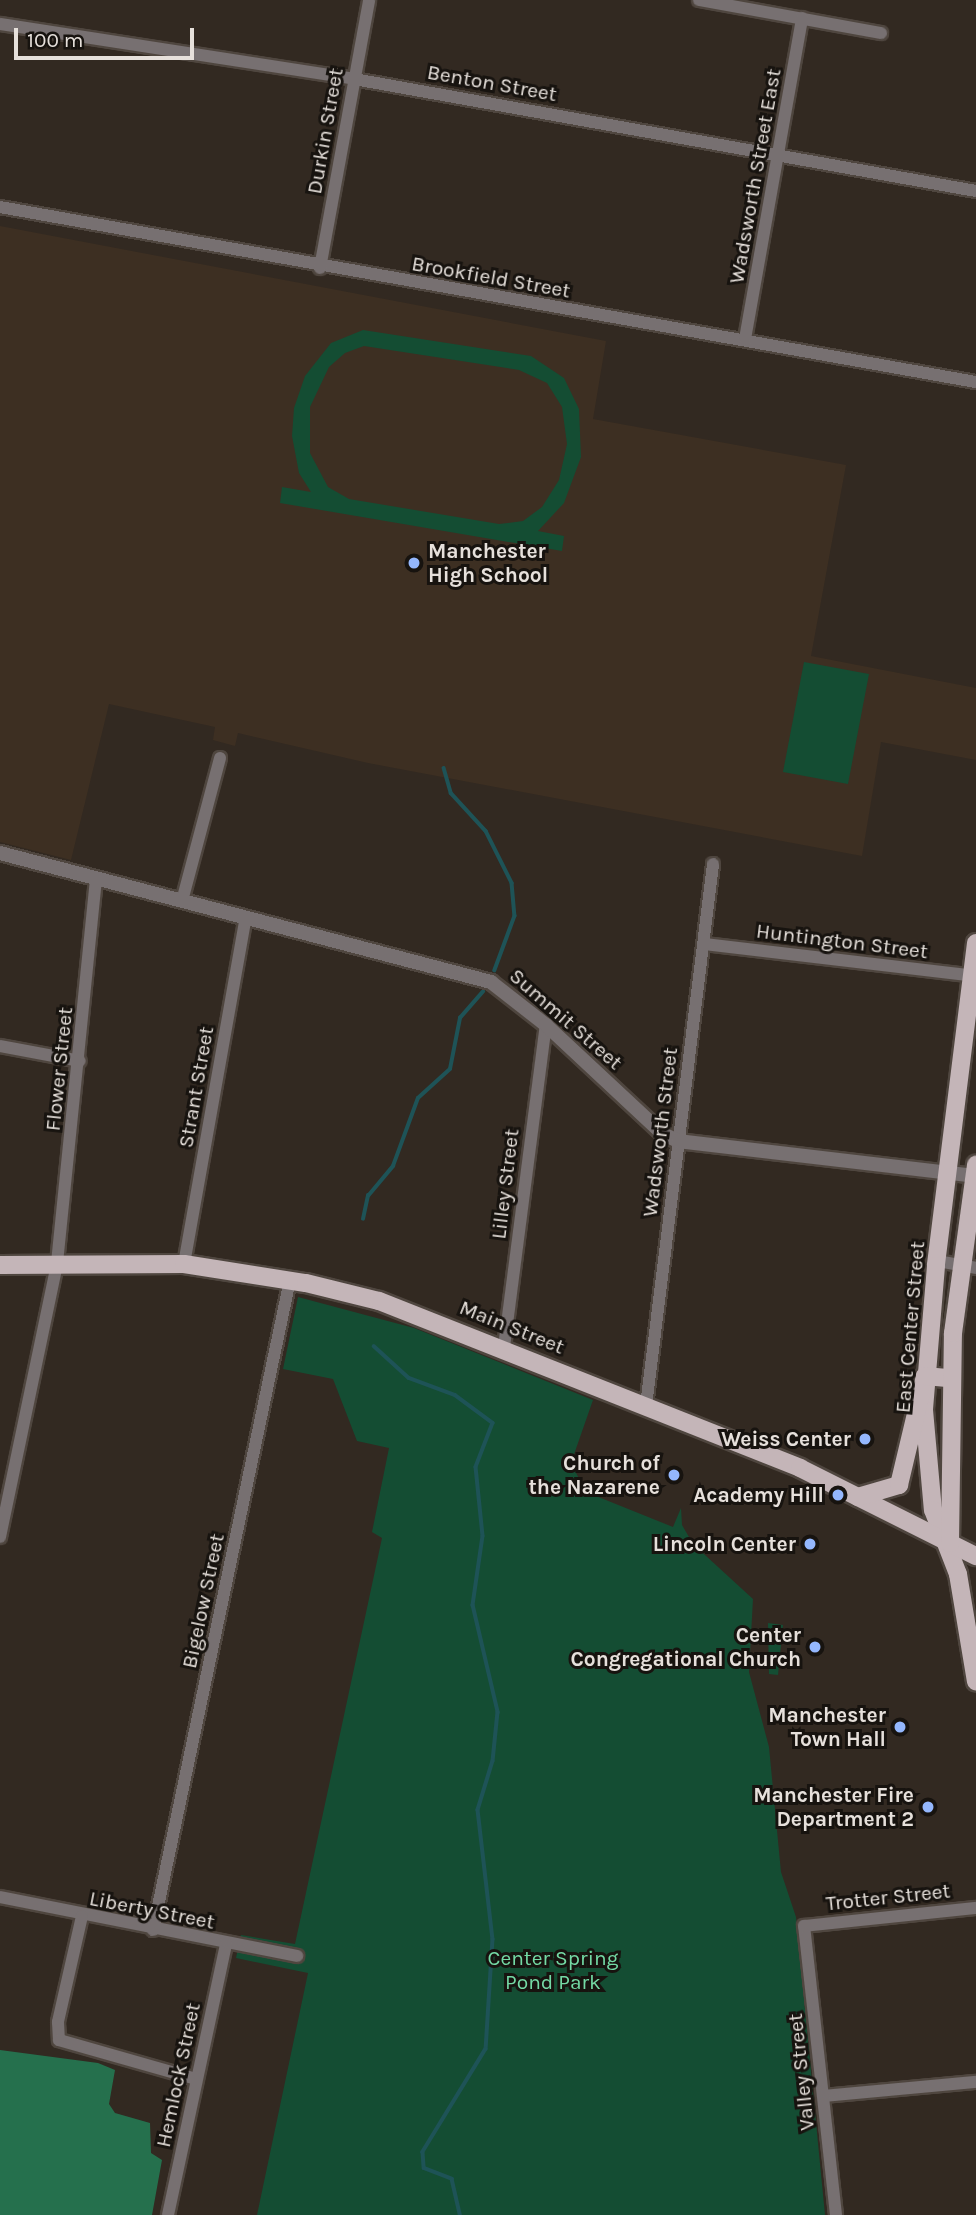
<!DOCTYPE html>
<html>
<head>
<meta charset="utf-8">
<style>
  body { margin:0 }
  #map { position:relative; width:976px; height:2215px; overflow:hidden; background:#322921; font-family:Karla,sans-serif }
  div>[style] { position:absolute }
  .built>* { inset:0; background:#3d2f22 }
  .green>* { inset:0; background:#144d33 }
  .forest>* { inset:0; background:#25704d }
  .stream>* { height:3.5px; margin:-1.75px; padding:0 1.75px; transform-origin:1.75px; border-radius:1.75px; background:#1e5357 }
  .roads { filter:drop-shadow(2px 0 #4f463f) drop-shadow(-2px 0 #4f463f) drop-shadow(0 2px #4f463f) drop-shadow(0 -2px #4f463f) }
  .minor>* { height:12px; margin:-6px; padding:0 6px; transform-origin:6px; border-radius:6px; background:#777071 }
  .tertiary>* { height:14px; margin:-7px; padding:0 7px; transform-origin:7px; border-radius:7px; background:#777071 }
  .primary>* { height:18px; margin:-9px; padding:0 9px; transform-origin:9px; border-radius:9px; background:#c4b5b8 }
  .dots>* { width:19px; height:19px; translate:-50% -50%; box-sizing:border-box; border:4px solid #17130f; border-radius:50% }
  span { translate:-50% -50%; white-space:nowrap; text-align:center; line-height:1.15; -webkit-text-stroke:6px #17130f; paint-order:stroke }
  .street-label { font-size:21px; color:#e6e0db }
  .poi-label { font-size:21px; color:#e6e0db; font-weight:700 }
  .left { translate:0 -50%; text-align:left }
  .right { translate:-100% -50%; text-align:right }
  .park-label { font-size:21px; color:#74daa5 }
  .scale { position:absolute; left:14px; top:28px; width:180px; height:32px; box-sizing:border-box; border:4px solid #e6e0db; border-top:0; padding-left:9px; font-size:21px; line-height:24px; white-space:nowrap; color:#e6e0db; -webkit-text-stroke:5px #17130f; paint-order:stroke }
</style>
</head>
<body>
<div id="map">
  <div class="built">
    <i style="clip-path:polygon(0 226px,606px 341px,593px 419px,846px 465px,811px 656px,976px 688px,976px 760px,881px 742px,862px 856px,368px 763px,238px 733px,235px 746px,213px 740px,215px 727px,109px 704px,71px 860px,0 842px)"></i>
  </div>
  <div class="green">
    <i style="clip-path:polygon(evenodd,363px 330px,531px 356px,564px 378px,579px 409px,581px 457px,564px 503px,538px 531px,564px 536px,562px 551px,280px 503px,282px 487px,311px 492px,299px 473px,292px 436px,294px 408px,305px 376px,331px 343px,363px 330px,364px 346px,519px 370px,547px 383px,562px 407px,567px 444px,559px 480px,542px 507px,523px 521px,499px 524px,349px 499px,328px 487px,310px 453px,310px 407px,329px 367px,345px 353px,364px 346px)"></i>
    <i style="clip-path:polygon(804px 662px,869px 674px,848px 784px,783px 772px)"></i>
    <i style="clip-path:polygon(298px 1297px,414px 1328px,593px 1400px,571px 1463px,586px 1492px,673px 1527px,681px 1508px,682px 1525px,693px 1544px,753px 1599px,749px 1672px,769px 1747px,781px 1872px,796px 1917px,825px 2215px,257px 2215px,308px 1973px,236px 1958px,241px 1935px,295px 1944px,382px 1538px,372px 1532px,389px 1448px,357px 1441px,333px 1379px,283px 1369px)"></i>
    <i style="clip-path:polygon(768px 1623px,783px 1625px,778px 1675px,769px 1674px)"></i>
  </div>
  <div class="forest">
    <i style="clip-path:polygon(0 2050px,98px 2063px,115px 2070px,109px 2104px,115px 2113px,150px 2123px,151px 2153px,162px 2160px,152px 2215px,0 2215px)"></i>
  </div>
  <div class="stream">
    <i style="left:444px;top:768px;width:26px;rotate:74deg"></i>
    <i style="left:451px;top:793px;width:52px;rotate:47.4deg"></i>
    <i style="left:486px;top:831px;width:58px;rotate:63.4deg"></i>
    <i style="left:512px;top:883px;width:33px;rotate:85deg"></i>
    <i style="left:515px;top:916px;width:58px;rotate:110.3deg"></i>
    <i style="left:363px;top:1219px;width:24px;rotate:-78deg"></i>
    <i style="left:368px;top:1196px;width:39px;rotate:-50deg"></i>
    <i style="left:393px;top:1166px;width:72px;rotate:-69.8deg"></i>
    <i style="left:418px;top:1098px;width:43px;rotate:-42.2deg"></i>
    <i style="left:450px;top:1069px;width:52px;rotate:-78.9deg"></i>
    <i style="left:460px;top:1018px;width:35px;rotate:-49deg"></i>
    <i style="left:374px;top:1346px;width:47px;rotate:42.4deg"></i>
    <i style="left:409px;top:1378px;width:49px;rotate:20.3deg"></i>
    <i style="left:455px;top:1395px;width:47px;rotate:36.4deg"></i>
    <i style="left:493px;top:1423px;width:47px;rotate:111.1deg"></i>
    <i style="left:476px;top:1467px;width:69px;rotate:84.2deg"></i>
    <i style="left:483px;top:1536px;width:70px;rotate:98.2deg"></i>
    <i style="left:473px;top:1605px;width:110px;rotate:76.8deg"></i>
    <i style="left:498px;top:1712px;width:49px;rotate:95.8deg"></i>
    <i style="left:493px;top:1761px;width:51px;rotate:107deg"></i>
    <i style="left:478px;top:1810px;width:130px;rotate:83.4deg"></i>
    <i style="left:493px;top:1939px;width:110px;rotate:93.6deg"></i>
    <i style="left:486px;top:2049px;width:121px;rotate:121.5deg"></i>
    <i style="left:423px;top:2152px;width:16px;rotate:86deg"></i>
    <i style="left:424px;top:2168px;width:30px;rotate:21deg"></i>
    <i style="left:452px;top:2179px;width:37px;rotate:77deg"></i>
  </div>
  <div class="roads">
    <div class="minor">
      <i style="left:699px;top:0;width:185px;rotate:10.3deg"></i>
      <i style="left:0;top:24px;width:358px;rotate:8.8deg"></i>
      <i style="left:354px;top:79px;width:632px;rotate:10.21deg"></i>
      <i style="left:0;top:207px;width:992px;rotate:10.17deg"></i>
      <i style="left:320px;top:268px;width:272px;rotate:-79.6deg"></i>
      <i style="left:745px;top:339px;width:326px;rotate:-79.9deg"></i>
      <i style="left:182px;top:901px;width:148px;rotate:-75.1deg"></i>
      <i style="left:704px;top:944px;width:274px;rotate:6.7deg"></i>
      <i style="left:0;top:1046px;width:81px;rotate:10.6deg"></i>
      <i style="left:937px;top:1261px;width:40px;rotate:10deg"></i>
      <i style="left:184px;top:1264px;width:352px;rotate:-79.9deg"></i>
      <i style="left:504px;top:1347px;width:325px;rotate:-82.6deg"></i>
      <i style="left:646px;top:1406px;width:546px;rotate:-82.95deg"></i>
      <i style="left:0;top:1537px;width:280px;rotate:-78.2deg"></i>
      <i style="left:57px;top:1263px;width:387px;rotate:-84.2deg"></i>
      <i style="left:0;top:1897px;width:303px;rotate:11.2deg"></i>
      <i style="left:82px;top:1916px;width:109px;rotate:102.8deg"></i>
      <i style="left:58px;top:2022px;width:18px;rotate:87deg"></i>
      <i style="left:59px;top:2040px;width:142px;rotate:15.9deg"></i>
      <i style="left:153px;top:1930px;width:664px;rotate:-78.1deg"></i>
      <i style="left:824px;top:2096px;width:153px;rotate:-5.3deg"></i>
      <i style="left:168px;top:2215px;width:277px;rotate:-77.9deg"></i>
      <i style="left:836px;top:2215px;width:291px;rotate:-96.3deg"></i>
      <i style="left:804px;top:1926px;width:173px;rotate:-6deg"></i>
    </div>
    <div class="tertiary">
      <i style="left:0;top:853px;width:508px;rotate:14.72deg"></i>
      <i style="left:491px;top:982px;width:70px;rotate:38deg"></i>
      <i style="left:546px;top:1025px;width:160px;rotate:43deg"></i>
      <i style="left:663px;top:1134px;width:17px;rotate:25deg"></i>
      <i style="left:678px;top:1141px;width:298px;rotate:6.7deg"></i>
    </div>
    <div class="primary">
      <i style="left:976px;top:943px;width:325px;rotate:97.1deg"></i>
      <i style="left:936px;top:1266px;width:144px;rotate:94.8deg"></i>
      <i style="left:924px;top:1410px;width:100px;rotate:84.9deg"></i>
      <i style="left:933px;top:1510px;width:69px;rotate:68.7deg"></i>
      <i style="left:958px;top:1574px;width:109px;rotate:80.5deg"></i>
      <i style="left:0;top:1265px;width:184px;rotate:-0.3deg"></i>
      <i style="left:184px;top:1264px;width:123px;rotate:8.9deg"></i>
      <i style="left:306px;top:1283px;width:75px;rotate:13.9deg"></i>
      <i style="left:379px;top:1301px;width:453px;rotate:21.6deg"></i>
      <i style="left:800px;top:1468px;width:197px;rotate:26.6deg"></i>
      <i style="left:858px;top:1497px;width:43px;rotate:-16.3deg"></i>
      <i style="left:899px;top:1485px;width:112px;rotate:-76.6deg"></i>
      <i style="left:925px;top:1376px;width:25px;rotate:5deg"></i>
      <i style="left:950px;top:1543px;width:210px;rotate:-89.2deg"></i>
      <i style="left:953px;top:1333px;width:170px;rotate:-82.2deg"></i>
    </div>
  </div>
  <div class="dots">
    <i style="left:414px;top:563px;background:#94b7fd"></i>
    <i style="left:865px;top:1439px;background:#94b7fd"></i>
    <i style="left:674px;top:1475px;background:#94b7fd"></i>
    <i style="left:838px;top:1495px;background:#94b7fd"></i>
    <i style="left:810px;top:1544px;background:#94b7fd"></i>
    <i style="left:815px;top:1647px;background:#94b7fd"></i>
    <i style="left:900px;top:1727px;background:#94b7fd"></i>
    <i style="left:928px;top:1807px;background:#94b7fd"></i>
  </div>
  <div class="street-label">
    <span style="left:492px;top:83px;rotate:10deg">Benton Street</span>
    <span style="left:325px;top:131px;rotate:-80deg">Durkin Street</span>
    <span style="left:755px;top:176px;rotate:-80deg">Wadsworth Street East</span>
    <span style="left:491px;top:277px;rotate:10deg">Brookfield Street</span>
    <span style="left:842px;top:941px;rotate:7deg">Huntington Street</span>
    <span style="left:566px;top:1019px;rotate:41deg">Summit Street</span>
    <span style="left:59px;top:1069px;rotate:-84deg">Flower Street</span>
    <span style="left:196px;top:1087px;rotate:-80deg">Strant Street</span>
    <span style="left:660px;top:1132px;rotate:-83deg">Wadsworth Street</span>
    <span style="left:505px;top:1184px;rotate:-83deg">Lilley Street</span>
    <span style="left:512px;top:1327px;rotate:22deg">Main Street</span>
    <span style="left:910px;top:1327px;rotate:-85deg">East Center Street</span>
    <span style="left:203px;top:1601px;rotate:-78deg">Bigelow Street</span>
    <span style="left:888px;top:1897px;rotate:-6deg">Trotter Street</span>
    <span style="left:152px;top:1910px;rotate:11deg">Liberty Street</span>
    <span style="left:801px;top:2072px;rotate:-96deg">Valley Street</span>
    <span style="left:178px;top:2075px;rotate:-78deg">Hemlock Street</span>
  </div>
  <div class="poi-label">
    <span class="left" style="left:428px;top:563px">Manchester<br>High School</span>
    <span class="right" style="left:851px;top:1439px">Weiss Center</span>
    <span class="right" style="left:660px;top:1475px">Church of<br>the Nazarene</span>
    <span class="right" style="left:824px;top:1495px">Academy Hill</span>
    <span class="right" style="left:796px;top:1544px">Lincoln Center</span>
    <span class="right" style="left:801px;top:1647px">Center<br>Congregational Church</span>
    <span class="right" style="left:886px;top:1727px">Manchester<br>Town Hall</span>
    <span class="right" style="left:914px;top:1807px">Manchester Fire<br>Department 2</span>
  </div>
  <div class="park-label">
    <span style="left:553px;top:1970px">Center Spring<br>Pond Park</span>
  </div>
  <div class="scale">100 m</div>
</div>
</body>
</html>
